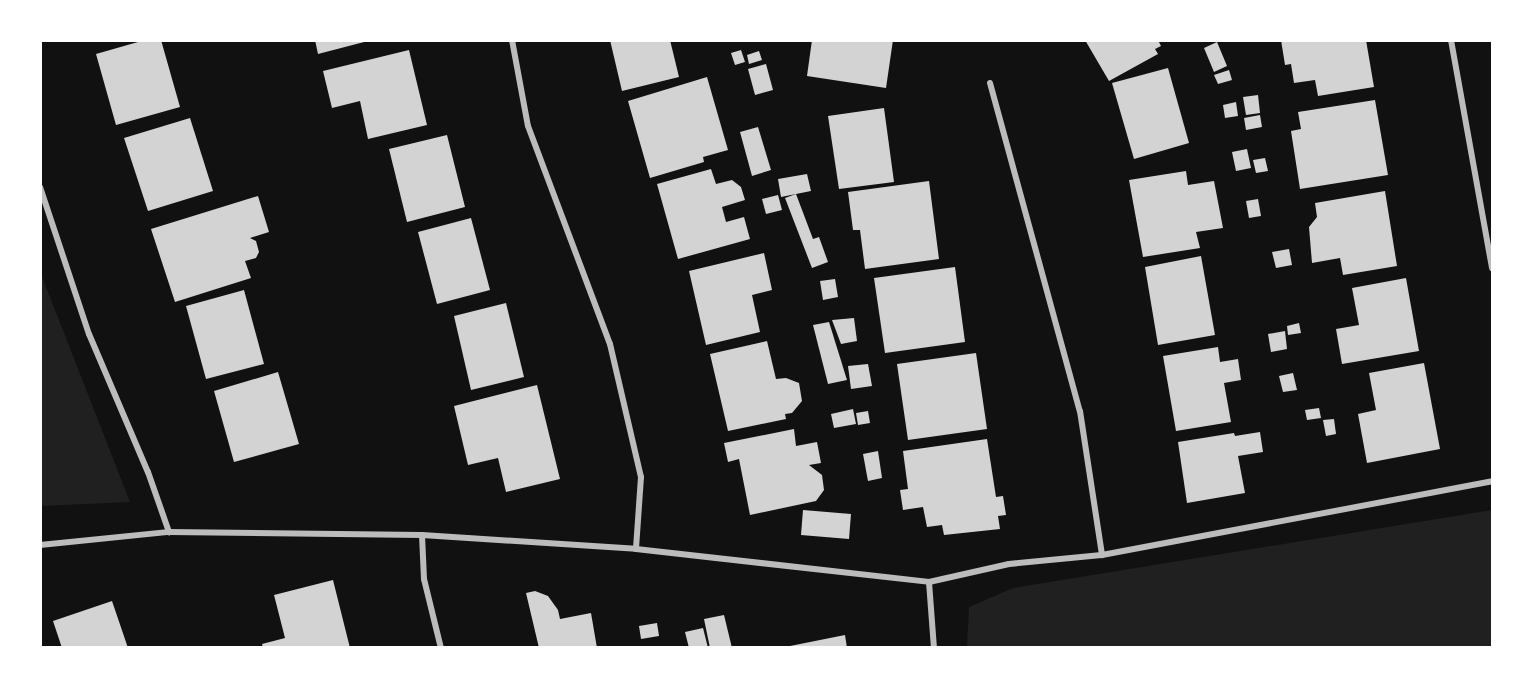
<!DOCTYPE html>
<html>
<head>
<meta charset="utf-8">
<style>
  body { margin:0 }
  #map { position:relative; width:1533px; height:688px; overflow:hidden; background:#111; font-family:Overpass,sans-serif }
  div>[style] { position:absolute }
  .green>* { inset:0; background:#202020 }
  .building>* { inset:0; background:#d3d3d3 }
  .minor>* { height:6px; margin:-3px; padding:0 3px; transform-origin:3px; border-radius:3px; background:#bcbcbc }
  span { translate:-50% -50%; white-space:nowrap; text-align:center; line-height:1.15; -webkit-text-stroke:4.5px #fff; paint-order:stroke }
  .frame { position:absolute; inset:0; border:42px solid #fff; pointer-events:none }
</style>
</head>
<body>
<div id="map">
  <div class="green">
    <i style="clip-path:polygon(41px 274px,130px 502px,41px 506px)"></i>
    <i style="clip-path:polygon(1492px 510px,1492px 647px,967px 647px,969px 607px,1013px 588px)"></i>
  </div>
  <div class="building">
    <i style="clip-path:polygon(145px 40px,161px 40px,180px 107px,116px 125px,96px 54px)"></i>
    <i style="clip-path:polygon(315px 40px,368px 40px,368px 41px,318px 54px)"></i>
    <i style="clip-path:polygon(610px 40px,670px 40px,679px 77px,622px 91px)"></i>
    <i style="clip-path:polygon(812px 40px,893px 40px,886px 88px,807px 76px)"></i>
    <i style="clip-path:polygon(1085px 40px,1158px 40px,1161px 46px,1155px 49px,1158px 54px,1109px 81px)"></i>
    <i style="clip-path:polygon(1281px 40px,1366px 40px,1374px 87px,1318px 96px,1315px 80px,1294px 83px,1291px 64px,1285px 65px)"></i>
    <i style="clip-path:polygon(1217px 42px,1227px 66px,1214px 72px,1204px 48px)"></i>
    <i style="clip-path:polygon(409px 50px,427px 125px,368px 139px,360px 101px,332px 108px,323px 71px)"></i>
    <i style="clip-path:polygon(741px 50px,745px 62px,735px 65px,731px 53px)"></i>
    <i style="clip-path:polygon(759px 51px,762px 60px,749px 64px,747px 55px)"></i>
    <i style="clip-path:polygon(766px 64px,773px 90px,755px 95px,748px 69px)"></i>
    <i style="clip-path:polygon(1168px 68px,1189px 143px,1134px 159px,1112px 83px)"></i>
    <i style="clip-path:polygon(1229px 70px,1232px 80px,1218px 84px,1214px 75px)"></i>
    <i style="clip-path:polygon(707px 77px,728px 150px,703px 157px,704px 162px,650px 178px,628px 101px)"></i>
    <i style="clip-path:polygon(1258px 95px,1260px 113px,1246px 115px,1243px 97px)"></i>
    <i style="clip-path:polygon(1375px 100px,1388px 175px,1300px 189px,1291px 131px,1301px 129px,1298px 112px)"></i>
    <i style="clip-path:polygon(1236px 102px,1238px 116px,1225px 118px,1223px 105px)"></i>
    <i style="clip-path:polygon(884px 108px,894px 182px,839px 189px,828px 116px)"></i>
    <i style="clip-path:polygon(1260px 115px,1262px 127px,1246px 130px,1244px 118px)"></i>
    <i style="clip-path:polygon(190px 118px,213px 191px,148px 211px,124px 138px)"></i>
    <i style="clip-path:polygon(758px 127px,771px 170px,752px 176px,740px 132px)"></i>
    <i style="clip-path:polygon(447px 135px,465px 207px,407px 222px,389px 149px)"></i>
    <i style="clip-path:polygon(1247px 149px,1251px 168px,1236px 171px,1232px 152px)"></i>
    <i style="clip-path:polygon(1265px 158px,1268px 171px,1256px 173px,1253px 160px)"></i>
    <i style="clip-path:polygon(711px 169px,716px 184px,732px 180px,741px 187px,745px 200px,722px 207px,726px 222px,744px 217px,750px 239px,678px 259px,657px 184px)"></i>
    <i style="clip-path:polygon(1186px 171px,1188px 185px,1214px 181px,1223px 228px,1196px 232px,1200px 248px,1143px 257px,1129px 180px)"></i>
    <i style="clip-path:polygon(807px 174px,811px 191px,781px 197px,778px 179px)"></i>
    <i style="clip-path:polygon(929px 181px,939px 259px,865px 269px,860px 230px,853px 230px,848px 192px)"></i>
    <i style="clip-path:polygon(1385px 191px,1397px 266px,1343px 275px,1340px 258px,1312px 263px,1309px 227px,1317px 217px,1315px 203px)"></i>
    <i style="clip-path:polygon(796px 194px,813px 239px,819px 237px,828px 262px,812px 268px,785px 198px)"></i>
    <i style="clip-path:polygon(778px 195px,782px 210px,766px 214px,762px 199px)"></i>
    <i style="clip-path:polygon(258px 196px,269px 232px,250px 238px,256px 241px,259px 252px,256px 258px,245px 261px,251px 278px,175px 302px,151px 229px)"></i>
    <i style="clip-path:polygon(1258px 199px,1261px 216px,1249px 218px,1246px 201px)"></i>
    <i style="clip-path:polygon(471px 218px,490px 290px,437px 304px,418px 232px)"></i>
    <i style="clip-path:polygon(1289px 249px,1292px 265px,1276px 268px,1272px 252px)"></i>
    <i style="clip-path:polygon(764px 253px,772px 290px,752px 295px,760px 332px,706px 345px,689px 271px)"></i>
    <i style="clip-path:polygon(1201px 256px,1215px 335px,1158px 345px,1145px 267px)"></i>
    <i style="clip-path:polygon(955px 267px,965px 342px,885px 353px,874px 278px)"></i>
    <i style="clip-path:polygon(1406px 278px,1419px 351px,1342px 364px,1336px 329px,1359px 325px,1352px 288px)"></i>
    <i style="clip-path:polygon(835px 279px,838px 297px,823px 300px,820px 281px)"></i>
    <i style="clip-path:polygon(244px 290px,264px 364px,206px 379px,186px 306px)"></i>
    <i style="clip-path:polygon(506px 303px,524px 377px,471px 390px,454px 316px)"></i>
    <i style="clip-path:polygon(854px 318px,857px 341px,841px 344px,832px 320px)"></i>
    <i style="clip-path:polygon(829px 322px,847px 380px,828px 384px,813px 325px)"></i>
    <i style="clip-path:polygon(1299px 323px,1301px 333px,1288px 335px,1287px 326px)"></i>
    <i style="clip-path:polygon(1285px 331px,1287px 349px,1271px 352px,1268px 334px)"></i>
    <i style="clip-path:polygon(767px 341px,776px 379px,786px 378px,799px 383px,802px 401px,792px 413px,785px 414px,786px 419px,728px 431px,710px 354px)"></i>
    <i style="clip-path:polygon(1218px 347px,1220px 362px,1238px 359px,1241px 380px,1224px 383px,1231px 422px,1176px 431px,1163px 356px)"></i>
    <i style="clip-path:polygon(976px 353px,987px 429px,908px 440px,897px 364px)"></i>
    <i style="clip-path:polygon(1424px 363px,1440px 449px,1367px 463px,1358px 414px,1376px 410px,1369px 373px)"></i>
    <i style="clip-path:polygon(868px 364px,872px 386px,851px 389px,848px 366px)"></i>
    <i style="clip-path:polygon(278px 372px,299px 444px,234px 462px,214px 391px)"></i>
    <i style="clip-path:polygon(1293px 373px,1297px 390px,1283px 392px,1279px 376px)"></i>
    <i style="clip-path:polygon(537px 385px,560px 479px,506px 492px,498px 458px,468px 465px,454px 406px)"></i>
    <i style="clip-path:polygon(1319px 408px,1321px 418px,1307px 420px,1305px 410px)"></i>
    <i style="clip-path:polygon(853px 409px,856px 424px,834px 428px,831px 414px)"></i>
    <i style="clip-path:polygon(868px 411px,870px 423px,858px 425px,856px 413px)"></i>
    <i style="clip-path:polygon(1334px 419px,1336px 434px,1326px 436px,1323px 420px)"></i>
    <i style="clip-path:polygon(794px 429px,796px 446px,817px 442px,821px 463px,809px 465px,822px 475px,824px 490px,816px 501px,750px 515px,739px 459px,728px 462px,724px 443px)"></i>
    <i style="clip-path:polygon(1260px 432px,1263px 452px,1238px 456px,1245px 493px,1187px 503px,1178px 442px,1234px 433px,1235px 436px)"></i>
    <i style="clip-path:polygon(987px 439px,996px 497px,1003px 496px,1006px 515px,998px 516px,1000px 529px,944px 535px,942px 525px,927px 527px,923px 507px,903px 510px,900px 490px,908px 489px,903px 451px)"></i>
    <i style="clip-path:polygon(878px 451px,882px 478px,868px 481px,863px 454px)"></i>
    <i style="clip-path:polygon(803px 510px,851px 514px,849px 539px,801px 535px)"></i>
    <i style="clip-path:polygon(333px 580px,350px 648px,263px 648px,262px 644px,285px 638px,274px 595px)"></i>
    <i style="clip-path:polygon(535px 591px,548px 596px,558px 610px,560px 619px,591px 613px,597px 648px,539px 648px,526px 593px)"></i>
    <i style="clip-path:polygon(112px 601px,128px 648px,62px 648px,53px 621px)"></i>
    <i style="clip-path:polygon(724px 615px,732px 648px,710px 648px,704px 619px)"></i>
    <i style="clip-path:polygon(657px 623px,659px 636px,641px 639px,639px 626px)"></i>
    <i style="clip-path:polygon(703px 628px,708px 648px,689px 648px,685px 632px)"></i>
    <i style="clip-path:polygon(845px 635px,847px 648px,790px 648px,790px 646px)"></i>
  </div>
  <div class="minor">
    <i style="left:512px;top:40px;width:87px;rotate:79.5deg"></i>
    <i style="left:528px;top:126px;width:233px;rotate:69.4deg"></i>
    <i style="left:610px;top:344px;width:137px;rotate:76.9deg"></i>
    <i style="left:641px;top:477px;width:72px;rotate:94deg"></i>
    <i style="left:1451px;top:40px;width:232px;rotate:79.8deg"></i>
    <i style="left:990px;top:83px;width:340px;rotate:74.7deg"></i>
    <i style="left:1080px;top:411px;width:146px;rotate:81.3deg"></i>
    <i style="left:40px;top:187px;width:155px;rotate:71.6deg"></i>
    <i style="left:89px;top:334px;width:150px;rotate:66.9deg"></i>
    <i style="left:148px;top:472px;width:64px;rotate:70.7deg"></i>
    <i style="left:422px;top:535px;width:44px;rotate:87.4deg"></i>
    <i style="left:424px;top:579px;width:71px;rotate:76.2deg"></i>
    <i style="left:40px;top:545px;width:130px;rotate:-5.8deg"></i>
    <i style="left:169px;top:532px;width:253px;rotate:0.7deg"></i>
    <i style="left:422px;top:535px;width:214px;rotate:3.7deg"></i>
    <i style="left:636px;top:549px;width:295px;rotate:6.4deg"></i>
    <i style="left:929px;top:582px;width:82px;rotate:-12.7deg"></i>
    <i style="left:1009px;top:564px;width:93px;rotate:-5.5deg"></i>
    <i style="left:1102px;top:555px;width:397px;rotate:-10.7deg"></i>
    <i style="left:929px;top:582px;width:66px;rotate:85.7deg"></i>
  </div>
  <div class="frame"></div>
</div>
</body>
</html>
